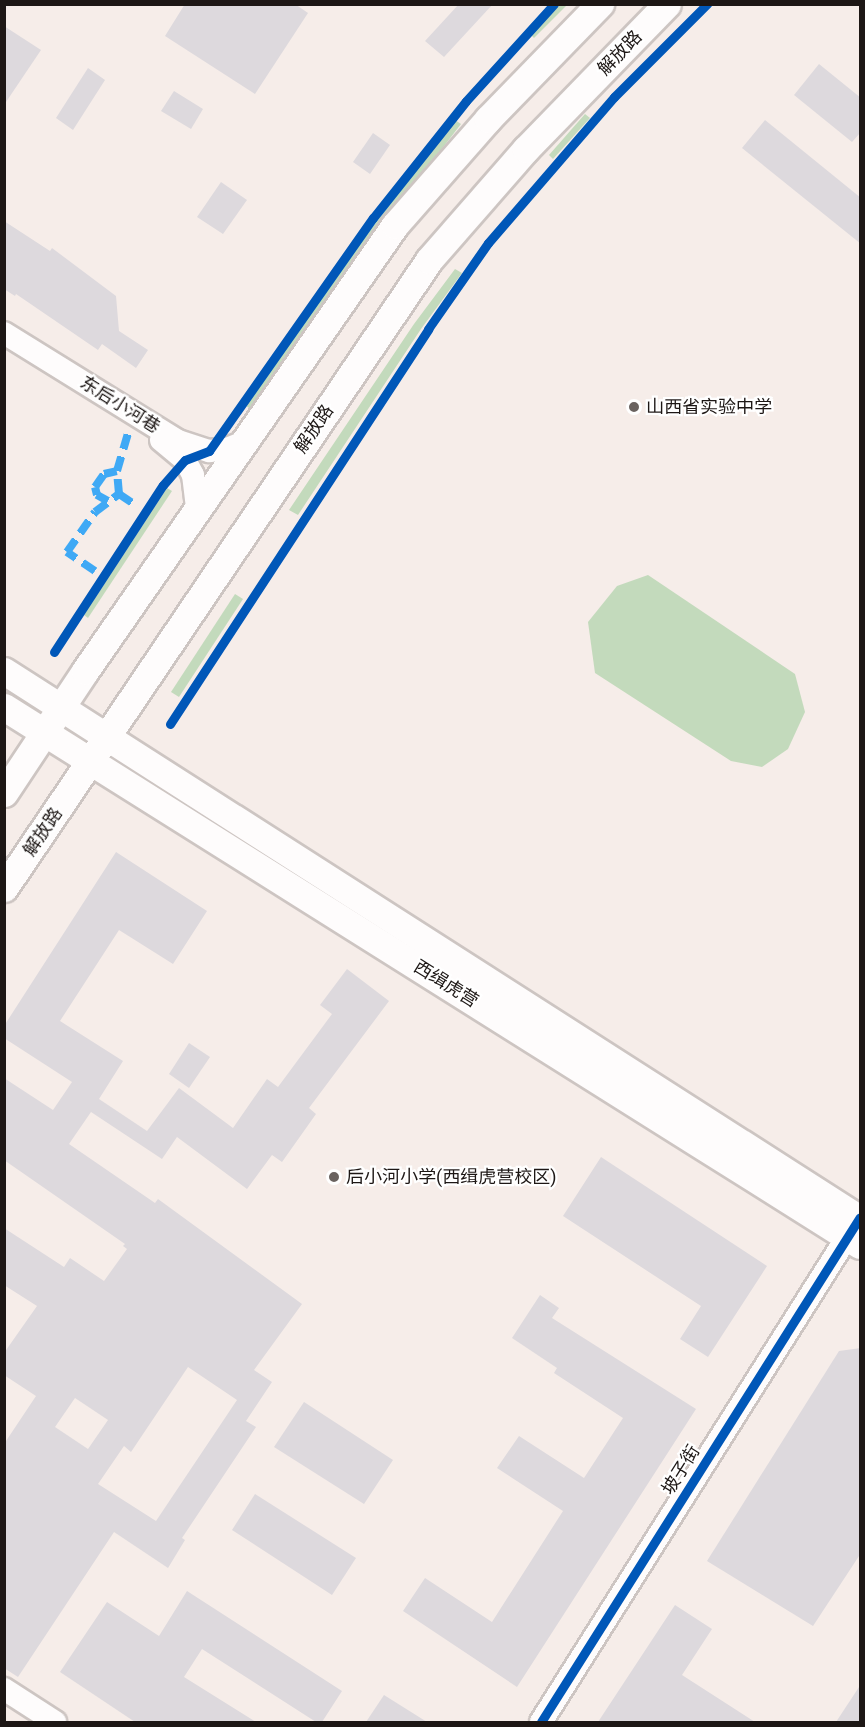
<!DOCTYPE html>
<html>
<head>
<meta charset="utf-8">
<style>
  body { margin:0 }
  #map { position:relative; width:865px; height:1727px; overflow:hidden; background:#f6ede9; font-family:Roboto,"Noto Sans SC",sans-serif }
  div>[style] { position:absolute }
  .green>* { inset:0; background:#c3dabc }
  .building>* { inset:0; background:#ddd9dd }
  .roads { filter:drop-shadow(2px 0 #cdc5c2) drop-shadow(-2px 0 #cdc5c2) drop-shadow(0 2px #cdc5c2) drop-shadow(0 -2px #cdc5c2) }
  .minor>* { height:22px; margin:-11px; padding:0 11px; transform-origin:11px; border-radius:11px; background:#fefcfc }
  .major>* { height:27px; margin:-13.5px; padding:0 13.5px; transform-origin:13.5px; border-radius:13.5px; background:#fefcfc }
  .quiet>* { height:8px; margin-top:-4px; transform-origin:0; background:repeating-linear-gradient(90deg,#3fa9f5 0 15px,transparent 0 23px) }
  .cycleway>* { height:9px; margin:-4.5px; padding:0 4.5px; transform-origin:4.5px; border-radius:4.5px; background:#0057b8 }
  .dots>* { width:16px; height:16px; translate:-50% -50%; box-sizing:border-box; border:3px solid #fff; border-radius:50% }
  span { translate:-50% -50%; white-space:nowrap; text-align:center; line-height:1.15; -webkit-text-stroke:4.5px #fff; paint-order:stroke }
  .street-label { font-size:18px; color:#1d1715 }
  .poi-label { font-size:18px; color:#1d1715 }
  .left { translate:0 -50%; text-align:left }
  .frame { position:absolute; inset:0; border:6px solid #1d1715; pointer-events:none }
</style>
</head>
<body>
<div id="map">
  <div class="green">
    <i style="clip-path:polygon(560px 5px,567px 5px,534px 38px,530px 34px)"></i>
    <i style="clip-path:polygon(585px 114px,590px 118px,553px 159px,549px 155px)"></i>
    <i style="clip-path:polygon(455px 120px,461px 124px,353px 264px,252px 410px,246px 406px,348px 259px)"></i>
    <i style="clip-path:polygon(455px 269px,462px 273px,421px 329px,298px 515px,289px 510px,414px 324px)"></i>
    <i style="clip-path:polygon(167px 488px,172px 491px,88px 618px,84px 615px)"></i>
    <i style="clip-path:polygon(648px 575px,795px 674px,805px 712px,788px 749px,762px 767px,731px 761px,595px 673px,588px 622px,617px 586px)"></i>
    <i style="clip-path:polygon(235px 594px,243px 599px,179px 697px,171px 692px)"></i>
  </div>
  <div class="building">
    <i style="clip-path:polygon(185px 4px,295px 4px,308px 13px,255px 94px,165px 36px)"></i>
    <i style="clip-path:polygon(459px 4px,493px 4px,444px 57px,425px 41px)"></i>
    <i style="clip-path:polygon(4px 26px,41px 50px,4px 105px)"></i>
    <i style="clip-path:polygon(819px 64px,861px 98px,861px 132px,852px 142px,794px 95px)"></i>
    <i style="clip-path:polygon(88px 68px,105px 80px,73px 130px,56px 118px)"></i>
    <i style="clip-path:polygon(174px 91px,203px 109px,191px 129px,161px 111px)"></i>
    <i style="clip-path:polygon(765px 120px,861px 198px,861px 244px,742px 148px)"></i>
    <i style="clip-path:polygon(373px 133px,390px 145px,370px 174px,353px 162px)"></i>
    <i style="clip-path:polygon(221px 182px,247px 200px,223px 234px,197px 217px)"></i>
    <i style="clip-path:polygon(4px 221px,50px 251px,52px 248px,116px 296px,119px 331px,148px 350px,136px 368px,102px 344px,98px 350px,16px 294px,15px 296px,4px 289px)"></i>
    <i style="clip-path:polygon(evenodd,116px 852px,207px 911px,173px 964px,119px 930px,60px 1021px,123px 1061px,99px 1099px,147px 1131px,179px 1088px,233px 1128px,267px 1079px,278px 1087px,332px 1014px,320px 1005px,347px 969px,389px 1001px,309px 1108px,316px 1114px,282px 1162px,272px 1155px,247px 1189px,177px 1137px,162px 1159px,91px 1112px,69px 1144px,155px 1203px,158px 1199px,302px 1304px,254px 1370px,272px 1382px,246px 1421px,256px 1427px,182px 1538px,185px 1540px,168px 1568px,114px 1532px,18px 1677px,4px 1668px,4px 1444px,36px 1396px,4px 1375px,4px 1353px,37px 1306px,4px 1285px,4px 1228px,64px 1267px,70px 1258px,104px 1281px,127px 1249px,123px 1246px,125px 1244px,4px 1160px,4px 1078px,53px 1110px,72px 1082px,4px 1038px,4px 1026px,116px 852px,188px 1367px,237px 1400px,156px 1521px,98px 1484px,124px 1446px,131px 1452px,188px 1367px,116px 852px,75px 1398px,108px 1420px,88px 1449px,55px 1427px,75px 1398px)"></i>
    <i style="clip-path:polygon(189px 1043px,210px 1057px,189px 1088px,169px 1074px)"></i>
    <i style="clip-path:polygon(601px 1157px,767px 1266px,708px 1357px,680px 1339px,701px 1306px,563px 1216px)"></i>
    <i style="clip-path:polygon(540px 1295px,559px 1308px,552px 1318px,696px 1409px,517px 1687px,403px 1611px,425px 1578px,492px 1622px,563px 1511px,497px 1468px,519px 1436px,584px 1478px,623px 1418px,554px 1373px,557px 1368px,512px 1338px)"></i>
    <i style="clip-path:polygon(861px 1348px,861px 1553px,813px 1626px,707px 1561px,839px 1351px)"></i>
    <i style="clip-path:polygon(304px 1402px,393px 1460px,364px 1504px,274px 1447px)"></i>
    <i style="clip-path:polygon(255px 1494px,356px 1558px,332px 1595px,232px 1530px)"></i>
    <i style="clip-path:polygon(187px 1591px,342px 1691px,322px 1722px,316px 1722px,202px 1649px,184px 1677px,256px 1722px,135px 1722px,60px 1672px,107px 1602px,159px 1636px)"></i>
    <i style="clip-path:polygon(675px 1605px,712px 1629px,682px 1675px,755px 1722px,598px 1722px)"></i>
    <i style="clip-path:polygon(861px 1684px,861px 1722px,836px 1722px)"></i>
    <i style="clip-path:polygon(384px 1695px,427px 1722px,366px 1722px)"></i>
  </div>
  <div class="roads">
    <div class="minor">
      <i style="left:4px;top:333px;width:205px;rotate:31.8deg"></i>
      <i style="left:178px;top:441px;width:33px;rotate:18deg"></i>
      <i style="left:209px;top:451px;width:18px;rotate:-6deg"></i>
      <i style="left:227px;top:449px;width:18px;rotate:-22deg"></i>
      <i style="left:161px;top:440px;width:31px;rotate:40deg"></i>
      <i style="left:185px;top:460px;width:17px;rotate:62deg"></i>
      <i style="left:193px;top:475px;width:33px;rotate:83deg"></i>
      <i style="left:4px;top:1689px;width:61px;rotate:32.9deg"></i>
      <i style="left:541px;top:1722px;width:590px;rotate:-57.74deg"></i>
    </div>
    <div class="major">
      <i style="left:4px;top:671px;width:1016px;rotate:32.63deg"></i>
      <i style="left:4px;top:707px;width:1011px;rotate:32.15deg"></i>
      <i style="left:4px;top:793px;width:146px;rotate:-56.4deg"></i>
      <i style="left:85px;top:671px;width:543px;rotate:-55.2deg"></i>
      <i style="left:395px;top:225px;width:141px;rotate:-48.7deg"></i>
      <i style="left:488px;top:119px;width:161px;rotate:-45.8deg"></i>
      <i style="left:4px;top:888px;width:758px;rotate:-55.91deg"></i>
      <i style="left:429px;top:260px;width:147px;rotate:-48.9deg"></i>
      <i style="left:526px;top:149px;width:202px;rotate:-45.8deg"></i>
    </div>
  </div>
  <div class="quiet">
    <i style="left:119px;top:494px;width:22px;rotate:34deg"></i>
    <i style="left:108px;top:501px;width:13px;rotate:-151deg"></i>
    <i style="left:97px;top:495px;width:8px;rotate:-104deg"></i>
    <i style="left:95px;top:487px;width:16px;rotate:-55deg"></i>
    <i style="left:104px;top:474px;width:13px;rotate:-13deg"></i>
    <i style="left:95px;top:571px;width:34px;rotate:-146deg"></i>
    <i style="left:67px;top:552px;width:49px;rotate:-55deg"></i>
    <i style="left:95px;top:512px;width:30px;rotate:-37deg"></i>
    <i style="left:119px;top:494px;width:23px;rotate:-95deg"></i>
    <i style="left:117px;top:471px;width:43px;rotate:-73.7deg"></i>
  </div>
  <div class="cycleway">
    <i style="left:54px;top:652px;width:199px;rotate:-56.9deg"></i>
    <i style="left:163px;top:485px;width:33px;rotate:-49deg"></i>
    <i style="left:185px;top:460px;width:26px;rotate:-21deg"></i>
    <i style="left:209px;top:451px;width:285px;rotate:-54.9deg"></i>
    <i style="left:373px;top:218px;width:149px;rotate:-51.5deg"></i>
    <i style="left:466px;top:101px;width:131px;rotate:-47.8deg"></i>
    <i style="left:170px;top:724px;width:472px;rotate:-56.8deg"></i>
    <i style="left:428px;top:329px;width:105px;rotate:-55.1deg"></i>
    <i style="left:488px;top:243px;width:193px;rotate:-49.2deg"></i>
    <i style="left:614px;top:97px;width:132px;rotate:-45deg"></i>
    <i style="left:541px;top:1722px;width:597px;rotate:-57.72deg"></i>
  </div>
  <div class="dots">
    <i style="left:634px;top:407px;background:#69625f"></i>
    <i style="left:334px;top:1177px;background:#69625f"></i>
  </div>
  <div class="street-label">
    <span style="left:620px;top:53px;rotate:-46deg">解放路</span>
    <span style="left:120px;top:405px;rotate:32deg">东后小河巷</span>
    <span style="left:314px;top:429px;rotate:-56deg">解放路</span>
    <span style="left:43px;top:832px;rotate:-56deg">解放路</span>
    <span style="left:446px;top:984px;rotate:32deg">西缉虎营</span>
    <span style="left:681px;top:1470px;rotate:-58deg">坡子街</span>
  </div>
  <div class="poi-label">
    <span class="left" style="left:646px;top:407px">山西省实验中学</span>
    <span class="left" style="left:346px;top:1177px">后小河小学(西缉虎营校区)</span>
  </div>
  <div class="frame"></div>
</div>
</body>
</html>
